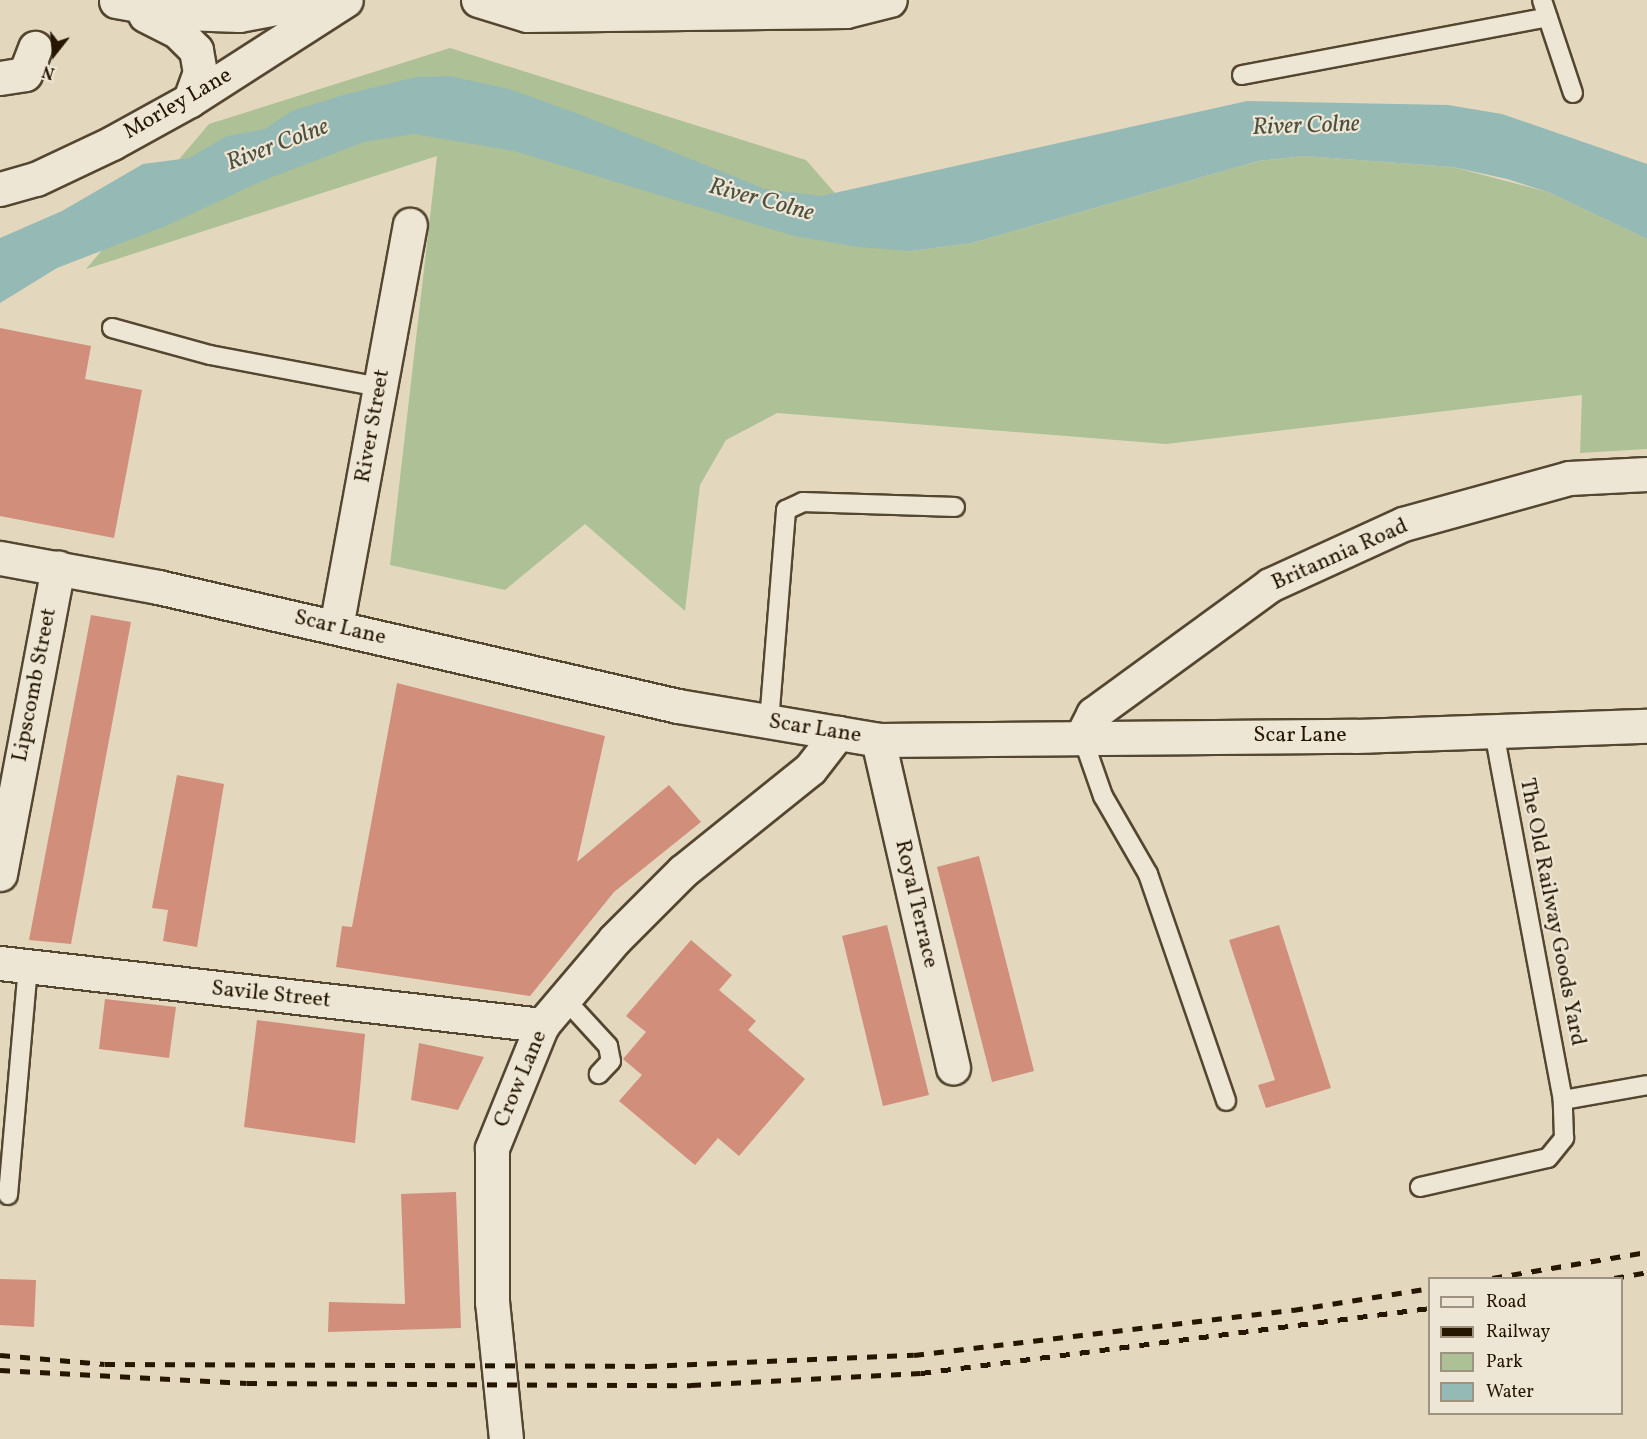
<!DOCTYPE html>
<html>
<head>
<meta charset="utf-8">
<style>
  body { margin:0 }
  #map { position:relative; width:1647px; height:1439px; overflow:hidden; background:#e3d8be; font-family:Vollkorn,serif }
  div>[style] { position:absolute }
  .green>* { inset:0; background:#aec095 }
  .water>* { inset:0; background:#95b9b5 }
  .building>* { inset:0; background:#d08e7b }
  .roads { filter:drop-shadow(2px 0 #554630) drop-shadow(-2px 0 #554630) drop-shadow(0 2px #554630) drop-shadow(0 -2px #554630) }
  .lane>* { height:18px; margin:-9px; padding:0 9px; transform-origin:9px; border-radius:9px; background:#ede6d5 }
  .street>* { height:33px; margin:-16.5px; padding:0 16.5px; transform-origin:16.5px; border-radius:16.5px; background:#ede6d5 }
  .secondary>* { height:33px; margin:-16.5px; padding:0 16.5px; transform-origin:16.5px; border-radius:16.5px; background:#ede6d5 }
  .rail>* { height:4.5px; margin-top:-2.25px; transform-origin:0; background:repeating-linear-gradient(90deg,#261600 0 10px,transparent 0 20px) }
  span { translate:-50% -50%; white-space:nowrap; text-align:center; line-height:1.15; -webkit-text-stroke:4.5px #ede6d5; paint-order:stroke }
  .street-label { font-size:22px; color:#261600 }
  .water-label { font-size:24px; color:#4d4f3f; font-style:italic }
  .legend { position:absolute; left:1428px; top:1277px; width:195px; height:138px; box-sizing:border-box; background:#ede6d5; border:2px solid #9d9380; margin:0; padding:8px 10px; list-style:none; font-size:18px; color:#261600 }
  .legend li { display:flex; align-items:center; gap:12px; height:30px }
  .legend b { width:30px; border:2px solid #9d9380 }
  .north { position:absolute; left:24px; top:24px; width:60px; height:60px; -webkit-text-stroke:4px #ede6d5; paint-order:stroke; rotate:197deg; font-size:16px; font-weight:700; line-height:24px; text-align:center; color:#261600 }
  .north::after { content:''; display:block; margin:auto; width:21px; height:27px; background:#261600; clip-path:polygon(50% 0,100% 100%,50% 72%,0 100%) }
</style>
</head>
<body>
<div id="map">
  <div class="green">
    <i style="clip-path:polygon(450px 48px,806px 160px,834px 192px,911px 251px,972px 243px,1258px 161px,1304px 156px,1453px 167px,1548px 192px,1647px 239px,1647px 449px,1580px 453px,1582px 395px,1166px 444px,777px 413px,726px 440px,700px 485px,685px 611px,585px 524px,505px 590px,390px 565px,437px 156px,86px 269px,209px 124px)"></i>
  </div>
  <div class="water">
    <i style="clip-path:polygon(449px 76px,509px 89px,579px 114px,765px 189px,821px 196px,1247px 101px,1448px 105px,1502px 114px,1647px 164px,1647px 239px,1548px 192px,1507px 179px,1453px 167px,1304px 156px,1258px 161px,972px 243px,911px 251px,859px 247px,794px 236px,514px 151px,414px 134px,364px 142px,262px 181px,168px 225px,57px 268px,0 303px,0 238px,62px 211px,143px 164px,189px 158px,227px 136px,265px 129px,292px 111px,343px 95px,416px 77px)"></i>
  </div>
  <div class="building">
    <i style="clip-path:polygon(0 328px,91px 346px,85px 379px,142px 390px,114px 538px,0 516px)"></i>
    <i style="clip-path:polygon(91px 615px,131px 622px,71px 944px,29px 940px)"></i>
    <i style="clip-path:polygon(397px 683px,605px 736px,577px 862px,669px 785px,701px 822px,614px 892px,530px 996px,336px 967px,342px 926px,352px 927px)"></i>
    <i style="clip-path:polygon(177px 775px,224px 784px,197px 947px,163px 941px,168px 910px,152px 908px)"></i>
    <i style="clip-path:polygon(979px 856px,1034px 1071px,992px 1082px,937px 867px)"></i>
    <i style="clip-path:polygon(887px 925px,929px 1095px,883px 1106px,842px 936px)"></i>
    <i style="clip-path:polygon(1279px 925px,1331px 1088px,1266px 1108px,1258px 1085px,1275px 1080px,1229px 940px)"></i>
    <i style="clip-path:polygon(691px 940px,732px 975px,719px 990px,756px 1021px,748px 1030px,805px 1079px,739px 1156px,718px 1138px,695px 1165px,619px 1101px,642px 1075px,623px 1059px,646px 1032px,626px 1016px)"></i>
    <i style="clip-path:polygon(105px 999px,176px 1007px,169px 1058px,99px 1049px)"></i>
    <i style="clip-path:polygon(257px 1020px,365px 1034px,355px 1143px,244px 1127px)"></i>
    <i style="clip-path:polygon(419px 1043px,484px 1057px,458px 1110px,411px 1100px)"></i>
    <i style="clip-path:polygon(456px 1192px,461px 1328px,328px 1332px,329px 1302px,405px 1304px,401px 1194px)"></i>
    <i style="clip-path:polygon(0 1279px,36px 1280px,34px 1327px,0 1325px)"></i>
  </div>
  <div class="roads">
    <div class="lane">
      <i style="left:1542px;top:0;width:98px;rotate:71.6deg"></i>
      <i style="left:1242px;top:75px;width:311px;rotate:-10.7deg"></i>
      <i style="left:112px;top:328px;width:102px;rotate:15.4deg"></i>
      <i style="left:210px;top:355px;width:173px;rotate:10.7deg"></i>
      <i style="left:769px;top:722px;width:213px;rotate:-85.4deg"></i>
      <i style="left:786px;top:510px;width:19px;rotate:-25deg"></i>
      <i style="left:803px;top:502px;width:152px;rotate:1.9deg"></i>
      <i style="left:1494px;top:732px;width:374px;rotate:79.4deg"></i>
      <i style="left:1563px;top:1100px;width:85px;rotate:-10.1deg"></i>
      <i style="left:1082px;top:736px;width:64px;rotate:70.7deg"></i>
      <i style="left:1103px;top:796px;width:90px;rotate:60deg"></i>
      <i style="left:1148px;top:874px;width:240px;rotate:71deg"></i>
      <i style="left:564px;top:998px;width:65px;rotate:47.5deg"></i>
      <i style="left:608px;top:1046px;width:15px;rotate:79deg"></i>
      <i style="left:611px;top:1061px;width:18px;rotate:133deg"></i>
      <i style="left:1420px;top:1187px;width:131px;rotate:-12.8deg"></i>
      <i style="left:1548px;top:1158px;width:26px;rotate:-51deg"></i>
      <i style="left:1564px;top:1138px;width:38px;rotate:-92deg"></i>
      <i style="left:8px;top:1195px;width:229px;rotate:-85deg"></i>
    </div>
    <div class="street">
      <i style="left:478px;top:0;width:51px;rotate:17deg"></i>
      <i style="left:527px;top:15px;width:319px;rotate:-0.7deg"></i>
      <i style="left:846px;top:11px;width:45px;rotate:-14deg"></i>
      <i style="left:0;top:78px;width:25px;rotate:-9deg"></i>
      <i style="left:25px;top:74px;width:28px;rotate:-69deg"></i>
      <i style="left:336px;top:627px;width:409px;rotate:-79.6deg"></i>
      <i style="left:878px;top:740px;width:336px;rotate:77.1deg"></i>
      <i style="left:0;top:874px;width:312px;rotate:-79.3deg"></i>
    </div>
    <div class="secondary">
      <i style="left:116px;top:1px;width:68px;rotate:10.2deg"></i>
      <i style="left:183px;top:13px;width:56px;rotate:2deg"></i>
      <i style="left:239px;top:15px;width:81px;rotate:-10.6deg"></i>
      <i style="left:145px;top:15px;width:36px;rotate:27deg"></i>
      <i style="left:177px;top:31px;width:27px;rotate:45deg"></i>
      <i style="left:196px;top:50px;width:22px;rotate:80deg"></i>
      <i style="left:200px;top:72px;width:30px;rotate:110deg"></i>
      <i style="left:0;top:189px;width:37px;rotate:-16deg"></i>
      <i style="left:36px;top:179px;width:84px;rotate:-25.3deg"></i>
      <i style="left:112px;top:143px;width:89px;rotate:-28.9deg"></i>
      <i style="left:190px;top:100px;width:185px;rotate:-32.7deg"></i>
      <i style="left:0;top:558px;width:161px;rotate:10.4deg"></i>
      <i style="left:158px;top:587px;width:533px;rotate:12.89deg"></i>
      <i style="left:678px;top:706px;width:203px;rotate:9.6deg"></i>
      <i style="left:878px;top:740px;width:477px;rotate:-0.5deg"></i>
      <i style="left:1355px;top:736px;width:292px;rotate:-2deg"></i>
      <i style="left:1082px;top:736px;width:25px;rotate:-63deg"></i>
      <i style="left:1093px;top:714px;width:219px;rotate:-36.1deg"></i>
      <i style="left:1270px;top:585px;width:146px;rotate:-24.6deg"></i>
      <i style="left:1403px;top:524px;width:172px;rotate:-15.5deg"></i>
      <i style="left:1569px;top:478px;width:78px;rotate:-2.9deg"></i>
      <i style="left:0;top:963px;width:546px;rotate:6.53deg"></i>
      <i style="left:506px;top:1439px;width:138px;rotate:-95.8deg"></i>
      <i style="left:492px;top:1302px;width:154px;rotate:-90deg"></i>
      <i style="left:492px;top:1148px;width:133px;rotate:-67.9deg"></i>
      <i style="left:542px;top:1025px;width:111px;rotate:-49.7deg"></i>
      <i style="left:614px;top:940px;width:98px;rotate:-45deg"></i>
      <i style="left:683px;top:871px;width:163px;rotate:-38.8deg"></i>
      <i style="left:810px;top:769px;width:46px;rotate:-52.1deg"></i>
    </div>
  </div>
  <div class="rail">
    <i style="left:1492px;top:1278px;width:157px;rotate:-9.5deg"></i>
    <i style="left:1614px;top:1278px;width:34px;rotate:-10deg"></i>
    <i style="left:0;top:1355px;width:105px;rotate:4.9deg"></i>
    <i style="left:105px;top:1364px;width:542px;rotate:0.21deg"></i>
    <i style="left:647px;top:1366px;width:267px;rotate:-2.4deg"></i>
    <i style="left:914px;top:1355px;width:382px;rotate:-6.8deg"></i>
    <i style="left:1293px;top:1310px;width:139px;rotate:-9.1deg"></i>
    <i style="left:0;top:1370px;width:247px;rotate:3deg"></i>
    <i style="left:247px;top:1383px;width:444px;rotate:0.3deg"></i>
    <i style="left:691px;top:1385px;width:230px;rotate:-3deg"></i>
    <i style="left:921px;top:1373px;width:513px;rotate:-7.28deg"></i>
  </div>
  <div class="street-label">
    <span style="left:178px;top:104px;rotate:-30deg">Morley Lane</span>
    <span style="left:373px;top:426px;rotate:-80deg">River Street</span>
    <span style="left:1340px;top:555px;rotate:-24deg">Britannia Road</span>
    <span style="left:340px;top:628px;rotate:13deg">Scar Lane</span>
    <span style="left:35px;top:685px;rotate:-79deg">Lipscomb Street</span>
    <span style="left:815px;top:729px;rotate:9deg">Scar Lane</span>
    <span style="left:1300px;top:736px">Scar Lane</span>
    <span style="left:916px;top:904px;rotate:77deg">Royal Terrace</span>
    <span style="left:1552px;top:912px;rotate:79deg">The Old Railway Goods Yard</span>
    <span style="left:271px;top:995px;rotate:6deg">Savile Street</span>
    <span style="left:521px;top:1079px;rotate:-67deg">Crow Lane</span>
  </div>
  <div class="water-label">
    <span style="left:1306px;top:127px;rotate:-2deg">River Colne</span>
    <span style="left:278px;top:146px;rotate:-21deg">River Colne</span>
    <span style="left:761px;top:201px;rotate:15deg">River Colne</span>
  </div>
  <ul class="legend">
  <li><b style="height:8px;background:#ede6d5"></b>Road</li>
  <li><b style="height:8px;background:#261600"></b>Railway</li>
  <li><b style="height:16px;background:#aec095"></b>Park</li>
  <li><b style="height:16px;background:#95b9b5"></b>Water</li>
  </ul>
  <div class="north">N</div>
</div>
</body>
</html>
